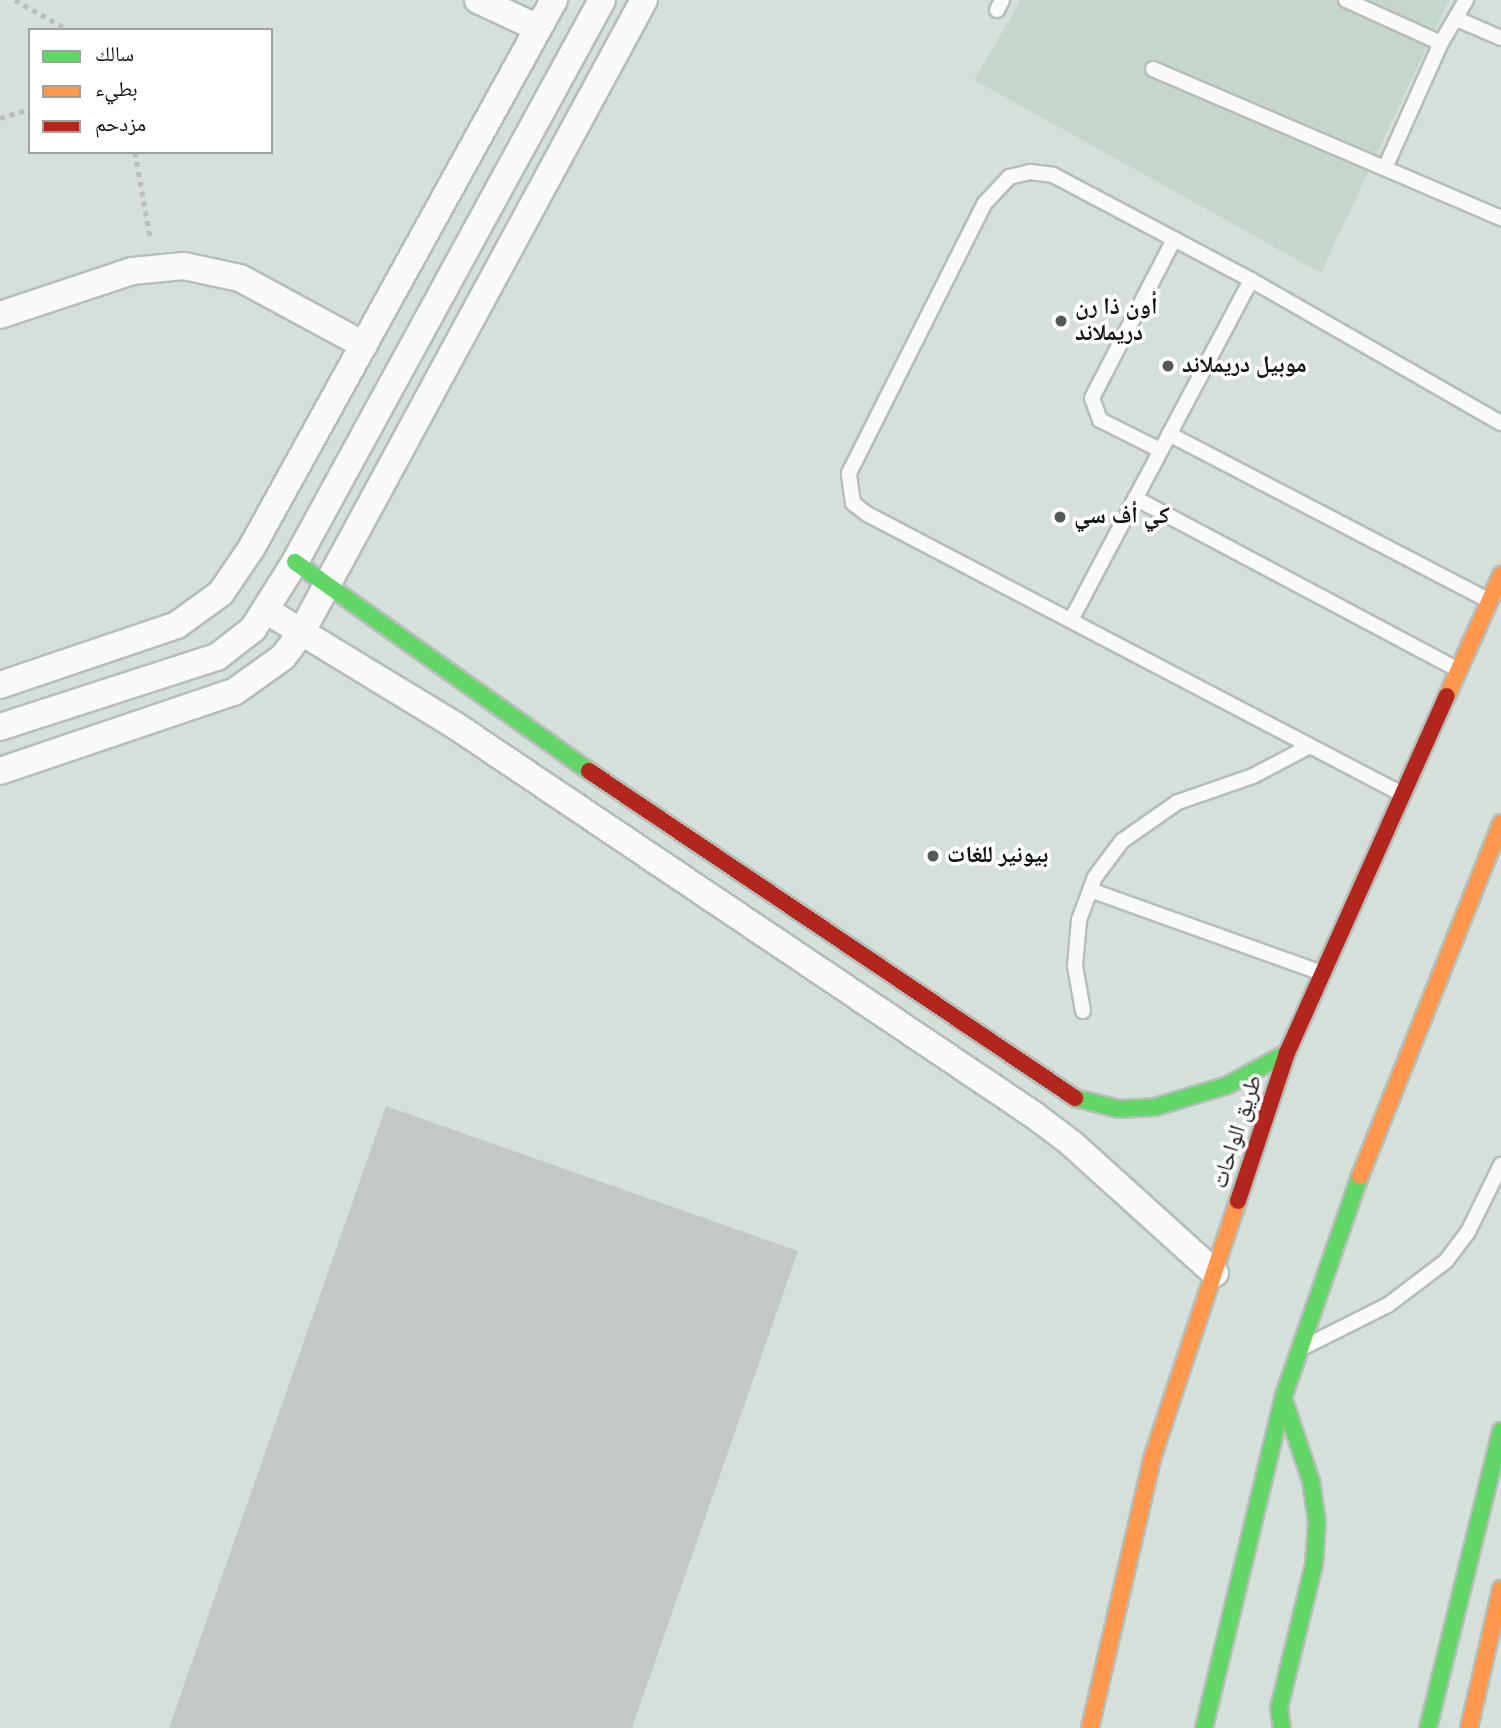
<!DOCTYPE html>
<html>
<head>
<meta charset="utf-8">
<style>
  body { margin:0 }
  #map { position:relative; width:1501px; height:1728px; overflow:hidden; background:#d6e0da; font-family:Spectral,"Noto Naskh Arabic",serif }
  div>[style] { position:absolute }
  .built>* { inset:0; background:#c5d7cc }
  .building>* { inset:0; background:#c2c9c5 }
  .path>* { height:4.5px; margin-top:-2.25px; transform-origin:0; background:repeating-linear-gradient(90deg,#babdbb 0 5px,transparent 0 10px) }
  .roads { filter:drop-shadow(2px 0 #b6beb9) drop-shadow(-2px 0 #b6beb9) drop-shadow(0 2px #b6beb9) drop-shadow(0 -2px #b6beb9) }
  .lane>* { height:14px; margin:-7px; padding:0 7px; transform-origin:7px; border-radius:7px; background:#f9faf9 }
  .street>* { height:26px; margin:-13px; padding:0 13px; transform-origin:13px; border-radius:13px; background:#f9faf9 }
  .fast>* { height:16px; margin:-8px; padding:0 8px; transform-origin:8px; border-radius:8px; background:#63d668 }
  .slow>* { height:16px; margin:-8px; padding:0 8px; transform-origin:8px; border-radius:8px; background:#ff974d }
  .jam>* { height:16px; margin:-8px; padding:0 8px; transform-origin:8px; border-radius:8px; background:#b3261e }
  .dots>* { width:19px; height:19px; translate:-50% -50%; box-sizing:border-box; border:4px solid #fff; border-radius:50% }
  span { translate:-50% -50%; white-space:nowrap; text-align:center; line-height:1.15; -webkit-text-stroke:7px #fff; paint-order:stroke }
  .poi-label { font-size:23px; color:#0e1411; font-weight:700 }
  .left { translate:0 -50%; text-align:left }
  .street-label { font-size:23px; color:#0e1411 }
  .legend { position:absolute; left:28px; top:28px; width:245px; height:126px; box-sizing:border-box; background:#fff; border:2px solid #9fa1a0; margin:0; padding:9px 12px; list-style:none; font-size:21px; color:#0e1411 }
  .legend li { display:flex; align-items:center; gap:14px; height:35px }
  .legend b { width:35px; border:2px solid #9fa1a0 }
</style>
</head>
<body>
<div id="map">
  <div class="built">
    <i style="clip-path:polygon(1021px 0,1449px 0,1321px 273px,974px 80px)"></i>
  </div>
  <div class="building">
    <i style="clip-path:polygon(386px 1106px,798px 1251px,632px 1728px,169px 1728px)"></i>
  </div>
  <div class="path">
    <i style="left:15px;top:0;width:62px;rotate:29.1deg"></i>
    <i style="left:0;top:118px;width:31px;rotate:-17deg"></i>
    <i style="left:135px;top:152px;width:90px;rotate:79.8deg"></i>
  </div>
  <div class="roads">
    <div class="lane">
      <i style="left:1346px;top:0;width:104px;rotate:24.4deg"></i>
      <i style="left:997px;top:10px;width:11px;rotate:-63deg"></i>
      <i style="left:1457px;top:19px;width:48px;rotate:23.4deg"></i>
      <i style="left:1153px;top:69px;width:379px;rotate:23.2deg"></i>
      <i style="left:1385px;top:168px;width:137px;rotate:-65.9deg"></i>
      <i style="left:1441px;top:43px;width:50px;rotate:-59.8deg"></i>
      <i style="left:1169px;top:434px;width:360px;rotate:27.5deg"></i>
      <i style="left:1160px;top:450px;width:67px;rotate:-153.4deg"></i>
      <i style="left:1100px;top:420px;width:23px;rotate:-110deg"></i>
      <i style="left:1092px;top:398px;width:179px;rotate:-62.7deg"></i>
      <i style="left:1135px;top:498px;width:364px;rotate:28deg"></i>
      <i style="left:1071px;top:620px;width:385px;rotate:-62.1deg"></i>
      <i style="left:1400px;top:793px;width:602px;rotate:-152.37deg"></i>
      <i style="left:867px;top:514px;width:18px;rotate:-142deg"></i>
      <i style="left:853px;top:503px;width:30px;rotate:-98deg"></i>
      <i style="left:849px;top:473px;width:302px;rotate:-63.3deg"></i>
      <i style="left:985px;top:203px;width:35px;rotate:-47deg"></i>
      <i style="left:1009px;top:177px;width:22px;rotate:-13deg"></i>
      <i style="left:1030px;top:172px;width:23px;rotate:7deg"></i>
      <i style="left:1053px;top:175px;width:224px;rotate:27.9deg"></i>
      <i style="left:1251px;top:280px;width:288px;rotate:29.8deg"></i>
      <i style="left:1090px;top:890px;width:246px;rotate:19.7deg"></i>
      <i style="left:1083px;top:1011px;width:46px;rotate:-100.1deg"></i>
      <i style="left:1075px;top:966px;width:46px;rotate:-85deg"></i>
      <i style="left:1079px;top:920px;width:46px;rotate:-69.6deg"></i>
      <i style="left:1095px;top:877px;width:45px;rotate:-53.1deg"></i>
      <i style="left:1122px;top:841px;width:68px;rotate:-34.9deg"></i>
      <i style="left:1178px;top:802px;width:79px;rotate:-19.1deg"></i>
      <i style="left:1253px;top:776px;width:64px;rotate:-27.8deg"></i>
      <i style="left:1306px;top:1346px;width:92px;rotate:-26.6deg"></i>
      <i style="left:1388px;top:1305px;width:73px;rotate:-37.2deg"></i>
      <i style="left:1446px;top:1261px;width:36px;rotate:-53deg"></i>
      <i style="left:1468px;top:1232px;width:75px;rotate:-63.8deg"></i>
    </div>
    <div class="street">
      <i style="left:478px;top:0;width:66px;rotate:25deg"></i>
      <i style="left:0;top:315px;width:139px;rotate:-18.4deg"></i>
      <i style="left:132px;top:271px;width:52px;rotate:-5.5deg"></i>
      <i style="left:184px;top:266px;width:57px;rotate:12.1deg"></i>
      <i style="left:240px;top:278px;width:141px;rotate:28.4deg"></i>
      <i style="left:267px;top:611px;width:221px;rotate:31.3deg"></i>
      <i style="left:456px;top:726px;width:697px;rotate:33.94deg"></i>
      <i style="left:1034px;top:1115px;width:46px;rotate:37.1deg"></i>
      <i style="left:1071px;top:1143px;width:194px;rotate:42.1deg"></i>
      <i style="left:0;top:685px;width:187px;rotate:-18.7deg"></i>
      <i style="left:177px;top:625px;width:54px;rotate:-36deg"></i>
      <i style="left:221px;top:593px;width:55px;rotate:-56deg"></i>
      <i style="left:252px;top:547px;width:625px;rotate:-61.1deg"></i>
      <i style="left:0;top:727px;width:228px;rotate:-17.9deg"></i>
      <i style="left:217px;top:657px;width:46px;rotate:-37.9deg"></i>
      <i style="left:253px;top:629px;width:79px;rotate:-57.9deg"></i>
      <i style="left:295px;top:562px;width:640px;rotate:-61.35deg"></i>
      <i style="left:0;top:771px;width:247px;rotate:-18.7deg"></i>
      <i style="left:234px;top:692px;width:60px;rotate:-35.5deg"></i>
      <i style="left:283px;top:657px;width:30px;rotate:-53deg"></i>
      <i style="left:301px;top:633px;width:720px;rotate:-61.55deg"></i>
    </div>
    <div class="fast">
      <i style="left:295px;top:562px;width:361px;rotate:35.4deg"></i>
      <i style="left:1075px;top:1098px;width:45px;rotate:14deg"></i>
      <i style="left:1119px;top:1109px;width:36px;rotate:-3deg"></i>
      <i style="left:1155px;top:1107px;width:76px;rotate:-16.8deg"></i>
      <i style="left:1228px;top:1085px;width:67px;rotate:-28.5deg"></i>
      <i style="left:1204px;top:1728px;width:339px;rotate:-76.5deg"></i>
      <i style="left:1283px;top:1398px;width:235px;rotate:-70.9deg"></i>
      <i style="left:1282px;top:1728px;width:20px;rotate:-99deg"></i>
      <i style="left:1279px;top:1708px;width:148px;rotate:-76.3deg"></i>
      <i style="left:1314px;top:1564px;width:42px;rotate:-85.9deg"></i>
      <i style="left:1317px;top:1522px;width:41px;rotate:-98.3deg"></i>
      <i style="left:1311px;top:1481px;width:88px;rotate:-108.6deg"></i>
      <i style="left:1428px;top:1728px;width:306px;rotate:-76.2deg"></i>
    </div>
    <div class="slow">
      <i style="left:1447px;top:696px;width:133px;rotate:-65.9deg"></i>
      <i style="left:1360px;top:1176px;width:380px;rotate:-68.2deg"></i>
      <i style="left:1090px;top:1728px;width:279px;rotate:-77deg"></i>
      <i style="left:1153px;top:1456px;width:269px;rotate:-71.6deg"></i>
      <i style="left:1469px;top:1728px;width:143px;rotate:-77deg"></i>
    </div>
    <div class="jam">
      <i style="left:589px;top:771px;width:586px;rotate:33.93deg"></i>
      <i style="left:1238px;top:1201px;width:156px;rotate:-71.7deg"></i>
      <i style="left:1287px;top:1053px;width:391px;rotate:-65.9deg"></i>
    </div>
  </div>
  <div class="dots">
    <i style="left:1061px;top:321px;background:#545b57"></i>
    <i style="left:1168px;top:366px;background:#545b57"></i>
    <i style="left:1060px;top:517px;background:#545b57"></i>
    <i style="left:933px;top:856px;background:#545b57"></i>
  </div>
  <div class="poi-label">
    <span class="left" style="left:1075px;top:321px">أون ذا رن<br>دريملاند</span>
    <span class="left" style="left:1182px;top:366px">موبيل دريملاند</span>
    <span class="left" style="left:1074px;top:517px">كي أف سي</span>
    <span class="left" style="left:947px;top:856px">بيونير للغات</span>
  </div>
  <div class="street-label">
    <span style="left:1238px;top:1132px;rotate:-72deg">طريق الواحات</span>
  </div>
  <ul class="legend">
  <li><b style="height:9px;background:#63d668"></b>سالك</li>
  <li><b style="height:9px;background:#ff974d"></b>بطيء</li>
  <li><b style="height:9px;background:#b3261e"></b>مزدحم</li>
  </ul>
</div>
</body>
</html>
